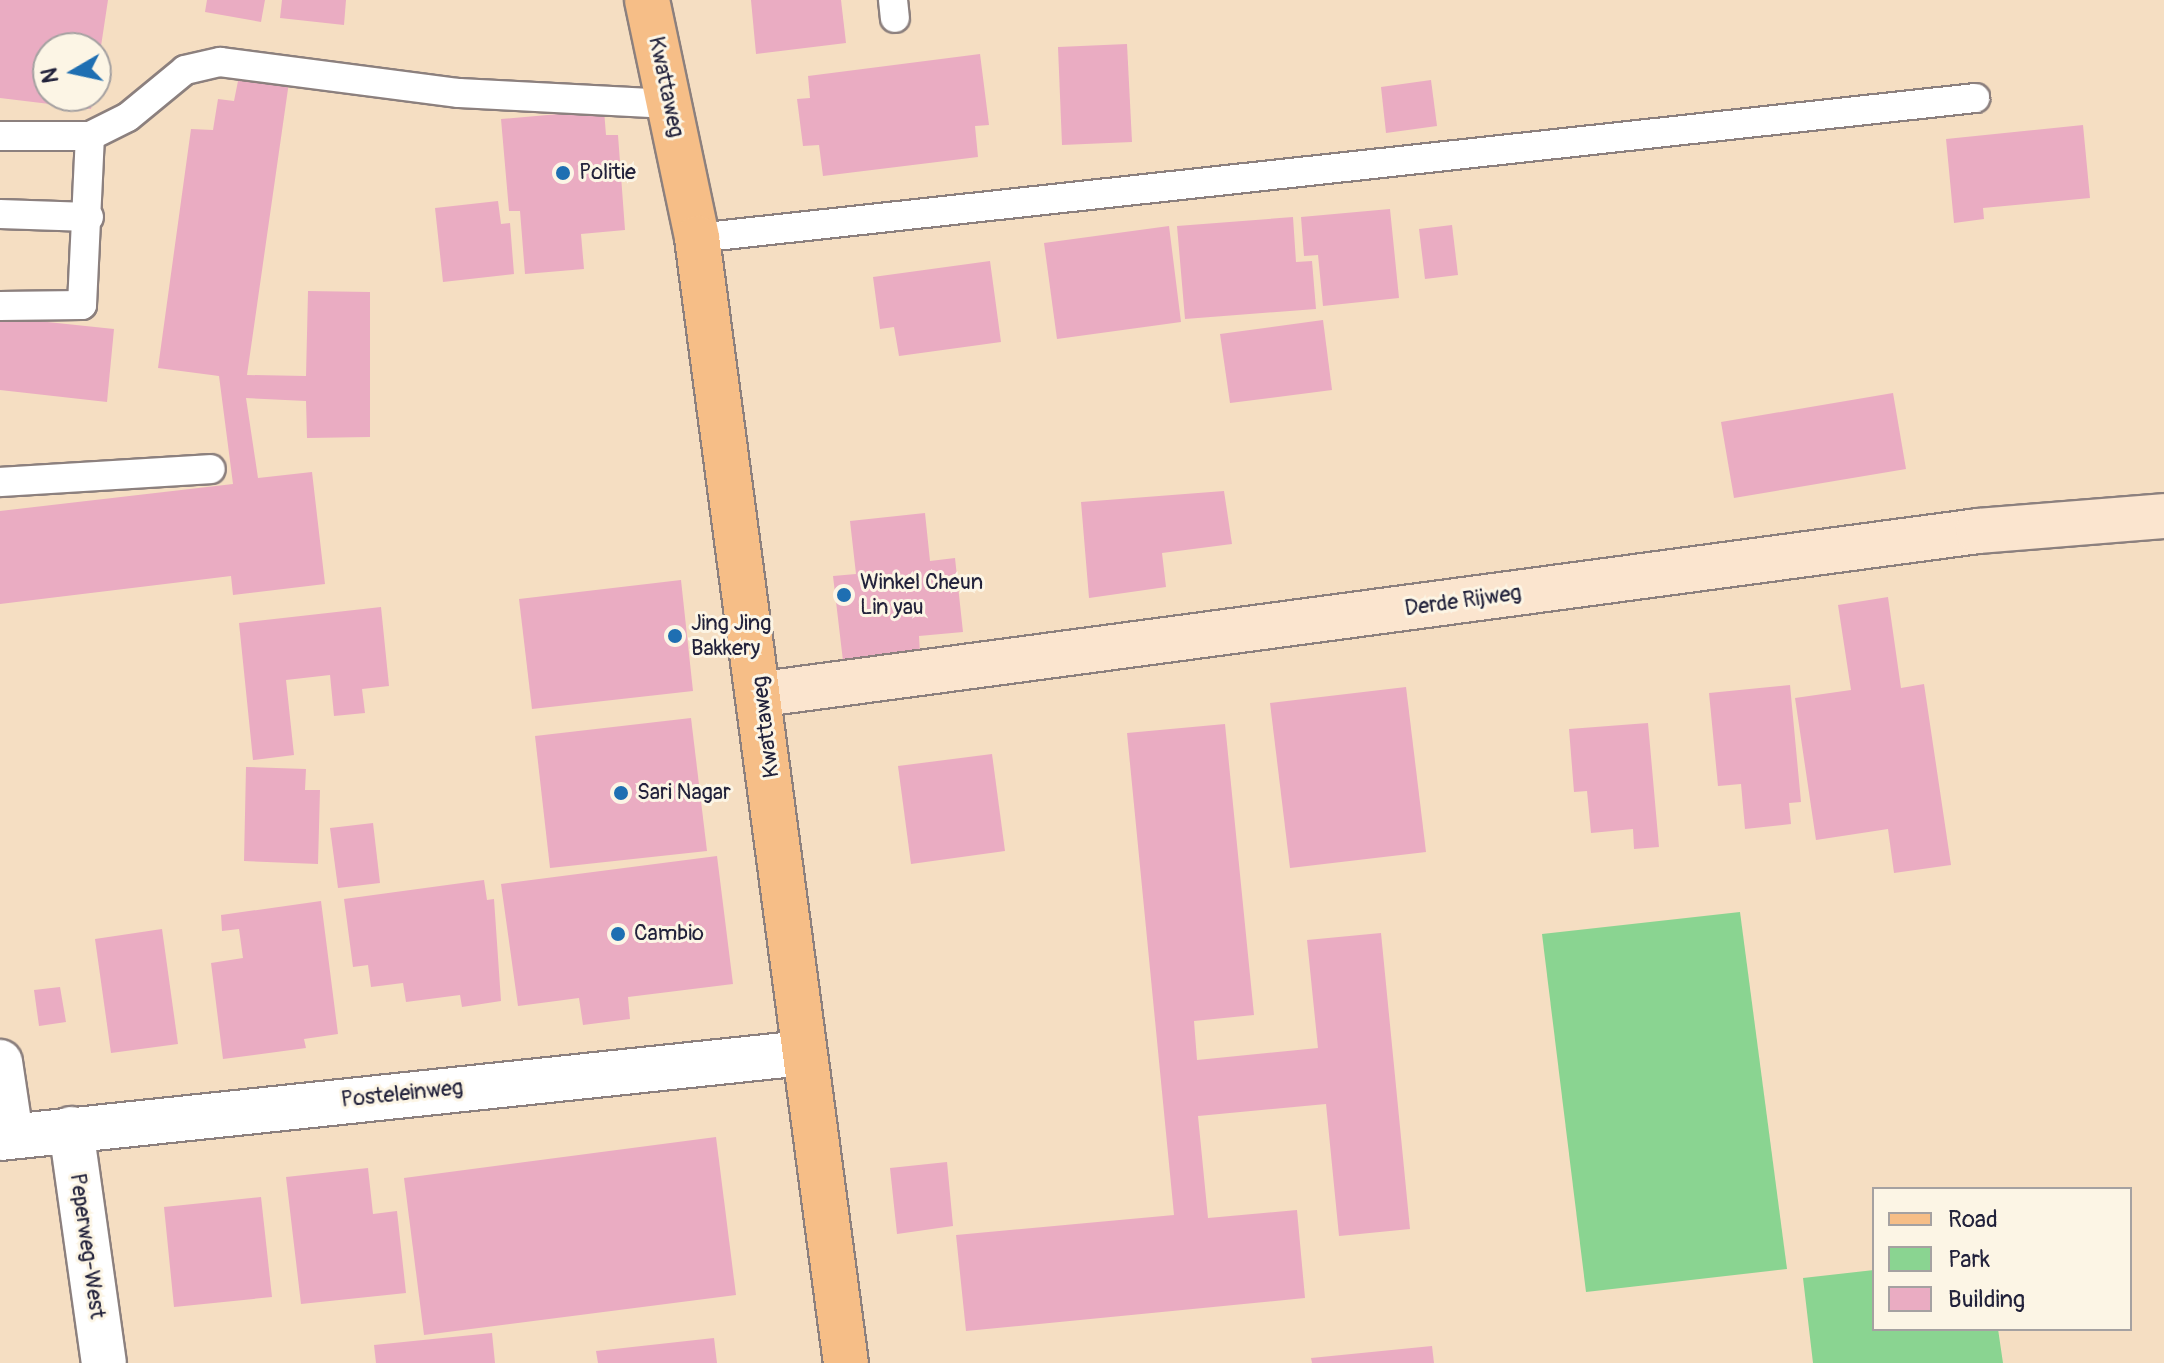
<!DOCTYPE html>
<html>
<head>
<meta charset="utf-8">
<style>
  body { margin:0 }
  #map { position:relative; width:2164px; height:1363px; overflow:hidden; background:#f5dec2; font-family:Pangolin,sans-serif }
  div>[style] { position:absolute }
  .green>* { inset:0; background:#8ad491 }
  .building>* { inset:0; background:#eaacc2 }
  .roads { filter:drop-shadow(2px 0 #8c807e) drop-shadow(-2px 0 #8c807e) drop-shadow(0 2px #8c807e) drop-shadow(0 -2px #8c807e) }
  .lane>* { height:28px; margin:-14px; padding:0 14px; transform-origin:14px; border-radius:14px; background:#fff }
  .street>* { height:44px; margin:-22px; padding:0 22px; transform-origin:22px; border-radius:22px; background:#fff }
  .secondary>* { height:44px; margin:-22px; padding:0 22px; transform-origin:22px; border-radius:22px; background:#fbe5cf }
  .primary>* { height:44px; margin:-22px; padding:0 22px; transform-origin:22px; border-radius:22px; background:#f6be87 }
  .dots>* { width:22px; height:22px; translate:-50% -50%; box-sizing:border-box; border:4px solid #fcf5e5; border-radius:50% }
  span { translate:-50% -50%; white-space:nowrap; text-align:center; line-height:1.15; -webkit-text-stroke:6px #fcf5e5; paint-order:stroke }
  .street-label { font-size:22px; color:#22223b }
  .poi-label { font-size:22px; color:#22223b }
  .left { translate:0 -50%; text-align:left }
  .legend { position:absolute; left:1872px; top:1187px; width:260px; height:144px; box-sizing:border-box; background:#fcf5e5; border:2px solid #a5a1a1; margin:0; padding:10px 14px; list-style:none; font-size:24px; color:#22223b }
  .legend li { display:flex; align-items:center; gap:16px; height:40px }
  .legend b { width:40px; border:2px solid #a5a1a1 }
  .north { position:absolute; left:32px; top:32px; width:80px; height:80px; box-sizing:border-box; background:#fcf5e5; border:2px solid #a5a1a1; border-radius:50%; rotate:261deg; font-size:22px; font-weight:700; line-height:32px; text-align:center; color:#22223b }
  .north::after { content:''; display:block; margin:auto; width:28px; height:36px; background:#1f6fb2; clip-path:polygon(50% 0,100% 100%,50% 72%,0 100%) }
</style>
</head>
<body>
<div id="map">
  <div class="green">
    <i style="clip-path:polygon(1740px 912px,1787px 1269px,1586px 1292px,1542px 934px)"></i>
    <i style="clip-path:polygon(1874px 1270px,1874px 1329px,1998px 1329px,2003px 1363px,1813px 1363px,1803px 1278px)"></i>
  </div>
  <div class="building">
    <i style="clip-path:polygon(0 0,108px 0,98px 66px,96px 48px,48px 48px,48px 96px,93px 96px,91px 109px,0 98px)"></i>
    <i style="clip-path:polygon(207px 0,265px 0,261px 22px,205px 12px)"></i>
    <i style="clip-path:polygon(282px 0,346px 0,344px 25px,280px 18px)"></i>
    <i style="clip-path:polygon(751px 0,841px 0,846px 43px,756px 54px)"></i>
    <i style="clip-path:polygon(1127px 44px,1132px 142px,1062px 145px,1058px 47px)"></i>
    <i style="clip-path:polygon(980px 54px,989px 125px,975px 126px,978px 157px,823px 176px,819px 145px,803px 146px,797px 99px,810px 98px,808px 76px)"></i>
    <i style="clip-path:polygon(239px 76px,289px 82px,247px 375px,306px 376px,308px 291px,370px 292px,370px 437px,307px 438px,306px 401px,246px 398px,258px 478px,312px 472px,325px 584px,233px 595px,231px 576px,0 604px,0 511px,233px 484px,219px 376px,158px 368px,191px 129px,213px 130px,218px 99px,234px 101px)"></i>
    <i style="clip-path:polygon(1431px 80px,1437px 126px,1386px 133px,1381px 87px)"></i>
    <i style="clip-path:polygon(604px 110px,606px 135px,618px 135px,625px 230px,581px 234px,584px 269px,525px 274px,520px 211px,509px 211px,501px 119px)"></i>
    <i style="clip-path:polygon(2083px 125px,2090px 198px,1983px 208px,1984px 219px,1954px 223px,1946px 139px)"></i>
    <i style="clip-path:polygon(498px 201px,501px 224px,510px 223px,514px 274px,443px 282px,435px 208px)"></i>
    <i style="clip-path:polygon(1390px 209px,1399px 298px,1323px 306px,1318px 255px,1304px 256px,1301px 217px)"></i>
    <i style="clip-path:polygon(1293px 217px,1296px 262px,1312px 261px,1316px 309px,1185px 319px,1177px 226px)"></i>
    <i style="clip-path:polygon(1452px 225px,1458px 275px,1425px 279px,1419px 229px)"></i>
    <i style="clip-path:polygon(1169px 226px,1181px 322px,1057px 339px,1044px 243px)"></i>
    <i style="clip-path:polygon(990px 261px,1001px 342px,899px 356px,894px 327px,880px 329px,873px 277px)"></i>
    <i style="clip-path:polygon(0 317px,114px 329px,107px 402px,0 390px)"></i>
    <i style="clip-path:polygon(1323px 320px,1332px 390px,1230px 403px,1220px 334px)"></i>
    <i style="clip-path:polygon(1893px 393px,1906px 469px,1734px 498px,1721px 422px)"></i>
    <i style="clip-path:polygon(1224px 491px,1232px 544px,1162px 553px,1166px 587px,1089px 598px,1081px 502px)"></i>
    <i style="clip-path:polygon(925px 513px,930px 561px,955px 558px,963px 632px,919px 636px,920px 654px,843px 661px,833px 576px,856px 574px,850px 521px)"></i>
    <i style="clip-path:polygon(681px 580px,693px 691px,532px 709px,519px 599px)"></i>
    <i style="clip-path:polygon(1888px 597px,1901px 688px,1924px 684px,1951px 865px,1894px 873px,1888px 829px,1816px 840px,1795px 698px,1851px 690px,1838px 605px)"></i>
    <i style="clip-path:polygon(381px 607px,389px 686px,362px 689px,365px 713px,334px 716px,330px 675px,286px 680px,294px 755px,253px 760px,239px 623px)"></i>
    <i style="clip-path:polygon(1790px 685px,1801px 802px,1789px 803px,1791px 824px,1745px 829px,1741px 784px,1718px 786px,1709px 693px)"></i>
    <i style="clip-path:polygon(1406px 687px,1426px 852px,1290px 868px,1270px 703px)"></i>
    <i style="clip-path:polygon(691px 718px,707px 851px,550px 868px,535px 736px)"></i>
    <i style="clip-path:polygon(1648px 723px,1659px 847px,1634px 849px,1633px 829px,1591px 833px,1587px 791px,1574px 792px,1569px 729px)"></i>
    <i style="clip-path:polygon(1225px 724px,1254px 1015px,1194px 1021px,1197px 1060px,1318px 1048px,1307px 940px,1381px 933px,1410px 1229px,1339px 1236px,1326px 1104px,1198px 1116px,1208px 1218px,1297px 1210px,1305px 1298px,966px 1331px,956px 1235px,1174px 1215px,1127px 733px)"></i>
    <i style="clip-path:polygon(992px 754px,1005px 851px,911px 864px,898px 766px)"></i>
    <i style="clip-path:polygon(246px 767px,306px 769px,305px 790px,320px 790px,318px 864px,244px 861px)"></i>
    <i style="clip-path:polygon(373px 823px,380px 883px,338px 888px,330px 828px)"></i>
    <i style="clip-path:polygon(717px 856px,733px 984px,628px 997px,630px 1019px,583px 1025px,579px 998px,518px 1006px,501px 884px)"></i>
    <i style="clip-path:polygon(484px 880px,487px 900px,494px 899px,501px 1001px,462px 1007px,460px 995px,406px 1002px,403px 983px,371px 987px,368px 965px,353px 967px,344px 899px)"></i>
    <i style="clip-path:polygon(321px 901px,338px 1034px,304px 1039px,306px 1048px,223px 1059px,211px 963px,243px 958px,239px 929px,222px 931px,221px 915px)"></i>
    <i style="clip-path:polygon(162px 929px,178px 1044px,111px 1053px,95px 939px)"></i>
    <i style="clip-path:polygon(60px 987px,66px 1022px,39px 1026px,34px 990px)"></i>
    <i style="clip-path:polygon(716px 1137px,736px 1295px,424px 1335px,404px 1178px)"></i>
    <i style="clip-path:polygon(947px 1162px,953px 1226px,897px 1234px,890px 1168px)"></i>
    <i style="clip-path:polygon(368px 1168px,373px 1214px,397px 1211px,406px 1293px,301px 1304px,286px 1177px)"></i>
    <i style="clip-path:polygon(261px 1197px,272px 1297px,174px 1307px,164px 1207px)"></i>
    <i style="clip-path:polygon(492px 1333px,495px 1363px,376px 1363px,374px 1345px)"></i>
    <i style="clip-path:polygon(714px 1338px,717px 1363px,598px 1363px,596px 1351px)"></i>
    <i style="clip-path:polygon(1432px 1346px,1434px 1363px,1312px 1363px,1311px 1358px)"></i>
  </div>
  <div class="roads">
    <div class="lane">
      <i style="left:893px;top:0;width:18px;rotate:84deg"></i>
      <i style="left:0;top:136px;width:90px"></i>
      <i style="left:90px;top:136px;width:42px;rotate:-26.6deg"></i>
      <i style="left:128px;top:117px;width:74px;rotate:-39.5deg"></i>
      <i style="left:185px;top:70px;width:36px;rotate:-13deg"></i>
      <i style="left:220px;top:62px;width:241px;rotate:7.4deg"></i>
      <i style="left:459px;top:93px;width:211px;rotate:3deg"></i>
      <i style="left:0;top:214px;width:89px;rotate:1.9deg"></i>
      <i style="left:697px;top:238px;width:1286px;rotate:-6.25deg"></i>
      <i style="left:0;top:306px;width:82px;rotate:-0.7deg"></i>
      <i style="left:82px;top:305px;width:169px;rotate:-87.3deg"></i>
      <i style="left:0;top:482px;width:211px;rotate:-3.5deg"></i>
    </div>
    <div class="street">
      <i style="left:0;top:1062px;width:75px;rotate:81.5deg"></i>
      <i style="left:71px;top:1129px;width:236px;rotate:82deg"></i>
      <i style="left:0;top:1138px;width:807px;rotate:-6.04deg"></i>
    </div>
    <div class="secondary">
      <i style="left:763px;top:694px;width:1226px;rotate:-7.64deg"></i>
      <i style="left:1978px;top:531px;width:187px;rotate:-4.6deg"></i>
    </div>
    <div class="primary">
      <i style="left:647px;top:0;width:243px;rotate:78.1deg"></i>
      <i style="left:697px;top:238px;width:1135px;rotate:82.46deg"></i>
    </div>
  </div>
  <div class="dots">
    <i style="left:563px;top:173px;background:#1f6fb2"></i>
    <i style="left:844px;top:595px;background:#1f6fb2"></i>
    <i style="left:675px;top:636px;background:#1f6fb2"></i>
    <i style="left:621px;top:793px;background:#1f6fb2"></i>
    <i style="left:618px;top:934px;background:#1f6fb2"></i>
  </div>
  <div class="street-label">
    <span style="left:666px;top:87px;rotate:78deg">Kwattaweg</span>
    <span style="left:1463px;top:601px;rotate:-8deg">Derde Rijweg</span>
    <span style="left:766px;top:727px;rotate:-97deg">Kwattaweg</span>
    <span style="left:402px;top:1094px;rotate:-6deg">Posteleinweg</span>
    <span style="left:87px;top:1246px;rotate:82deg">Peperweg-West</span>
  </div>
  <div class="poi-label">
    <span class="left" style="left:579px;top:173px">Politie</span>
    <span class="left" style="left:860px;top:595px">Winkel Cheun<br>Lin yau</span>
    <span class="left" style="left:691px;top:636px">Jing Jing<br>Bakkery</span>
    <span class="left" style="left:637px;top:793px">Sari Nagar</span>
    <span class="left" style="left:634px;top:934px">Cambio</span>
  </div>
  <ul class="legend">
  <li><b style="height:10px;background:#f6be87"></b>Road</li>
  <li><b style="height:22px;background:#8ad491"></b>Park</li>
  <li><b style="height:22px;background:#eaacc2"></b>Building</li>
  </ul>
  <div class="north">N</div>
</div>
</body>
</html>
